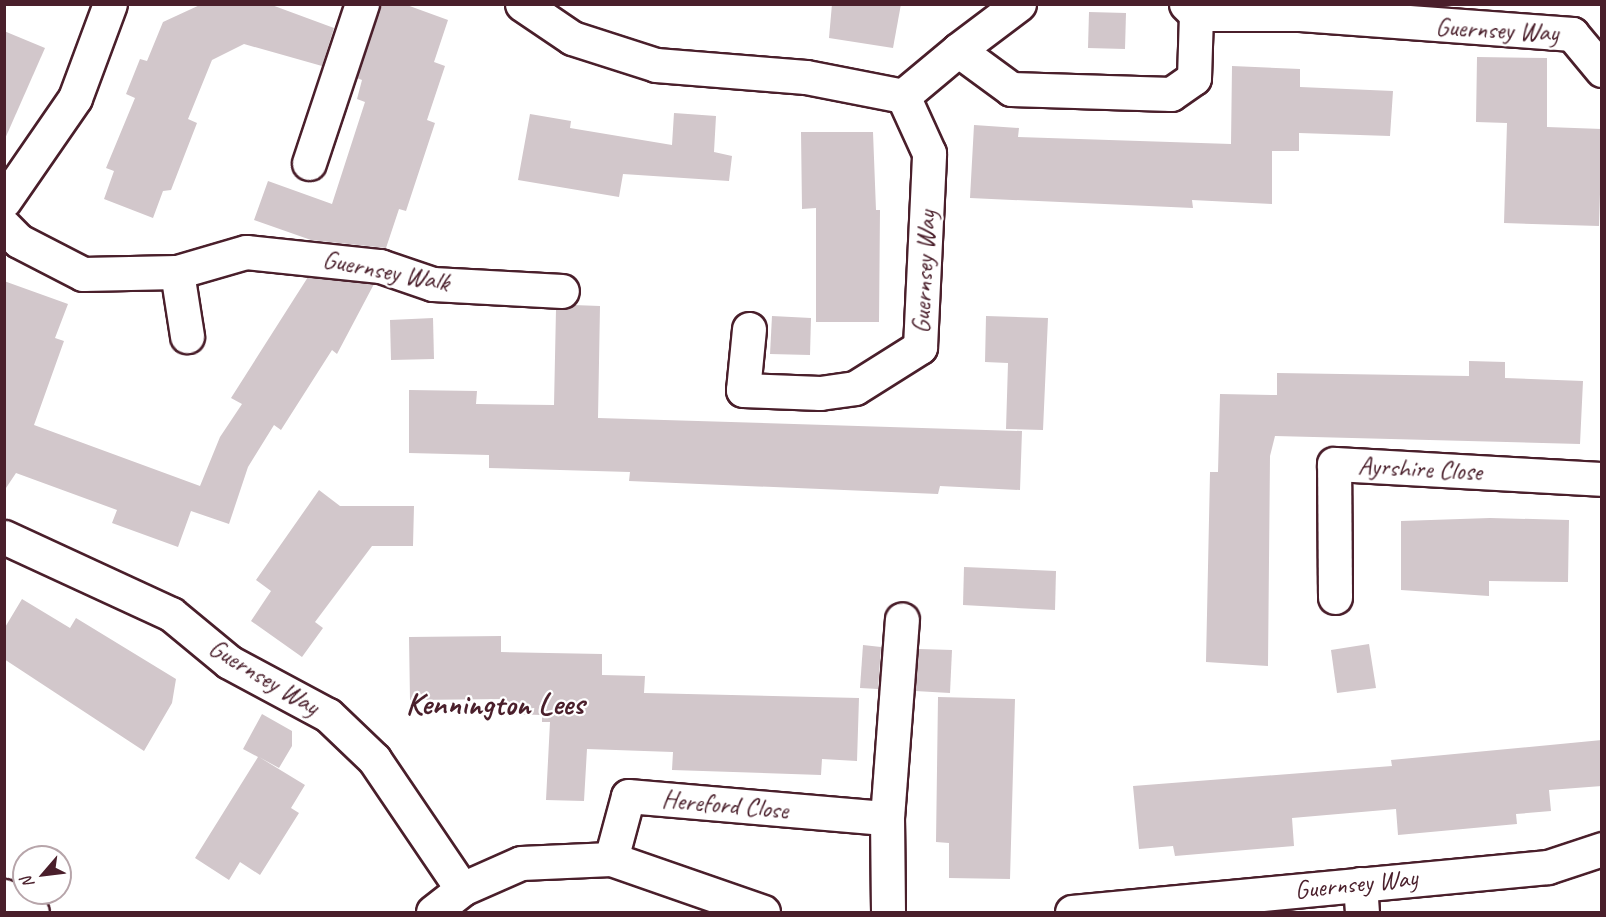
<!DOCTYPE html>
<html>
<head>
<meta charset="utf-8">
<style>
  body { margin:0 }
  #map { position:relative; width:1606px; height:917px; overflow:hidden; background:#fff; font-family:Caveat,sans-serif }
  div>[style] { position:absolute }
  .building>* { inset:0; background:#d2c7cb }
  .roads { filter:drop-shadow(2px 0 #4a1f2b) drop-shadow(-2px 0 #4a1f2b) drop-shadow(0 2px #4a1f2b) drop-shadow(0 -2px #4a1f2b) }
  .minor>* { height:33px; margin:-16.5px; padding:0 16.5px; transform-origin:16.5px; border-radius:16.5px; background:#fff }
  .primary>* { height:33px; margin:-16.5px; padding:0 16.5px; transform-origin:16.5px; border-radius:16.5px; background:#fff }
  span { translate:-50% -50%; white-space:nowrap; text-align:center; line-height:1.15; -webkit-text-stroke:4.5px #fff; paint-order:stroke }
  .street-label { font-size:26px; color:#4a1f2b }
  .district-label { font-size:32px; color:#4a1f2b; font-weight:700 }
  .frame { position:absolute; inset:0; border:6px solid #4a1f2b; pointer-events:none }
  .north { position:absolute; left:12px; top:845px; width:60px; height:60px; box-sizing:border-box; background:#fff; border:2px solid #b7a5aa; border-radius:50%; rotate:242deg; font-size:16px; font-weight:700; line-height:24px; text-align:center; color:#4a1f2b }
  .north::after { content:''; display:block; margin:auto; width:21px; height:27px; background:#4a1f2b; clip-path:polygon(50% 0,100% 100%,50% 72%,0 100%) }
</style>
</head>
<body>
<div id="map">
  <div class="building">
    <i style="clip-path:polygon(202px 4px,269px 4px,334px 28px,322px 66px,244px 44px,212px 60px,188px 119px,197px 123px,171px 190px,163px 191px,153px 218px,104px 199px,114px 171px,106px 168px,135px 98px,126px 94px,140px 59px,147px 61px,163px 22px)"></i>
    <i style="clip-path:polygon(380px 4px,404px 4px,448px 20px,434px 62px,445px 66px,427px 120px,435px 123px,406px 211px,399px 209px,386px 248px,311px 240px,254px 220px,268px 181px,332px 204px,365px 102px,357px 99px,362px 80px,357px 78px)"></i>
    <i style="clip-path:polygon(832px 4px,901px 4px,893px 48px,829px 38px)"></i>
    <i style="clip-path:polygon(1089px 12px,1126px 13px,1125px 49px,1088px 48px)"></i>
    <i style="clip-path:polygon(4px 31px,45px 48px,4px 141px)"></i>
    <i style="clip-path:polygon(1477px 57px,1547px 58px,1547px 127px,1602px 129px,1599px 226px,1504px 223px,1507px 123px,1476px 122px)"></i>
    <i style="clip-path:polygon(1232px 66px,1300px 69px,1300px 87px,1393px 91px,1390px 136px,1299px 133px,1299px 151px,1272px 151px,1272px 204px,1192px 200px,1193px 208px,970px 198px,974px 125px,1019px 128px,1018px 137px,1231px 144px)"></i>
    <i style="clip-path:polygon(674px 113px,716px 116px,714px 152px,732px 156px,729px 181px,623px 174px,619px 197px,518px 180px,530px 114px,571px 121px,570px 128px,672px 145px)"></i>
    <i style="clip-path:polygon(801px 132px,873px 132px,876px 210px,880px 210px,879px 322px,816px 322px,816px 208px,802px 209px)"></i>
    <i style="clip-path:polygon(308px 277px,374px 284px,337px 354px,332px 350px,281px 430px,274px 425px,248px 467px,229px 524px,191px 511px,178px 547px,112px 523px,117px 510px,16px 473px,4px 491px,4px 281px,68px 304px,55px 338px,64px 341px,34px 425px,200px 486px,220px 437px,242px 404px,231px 398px)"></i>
    <i style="clip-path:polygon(573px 305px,600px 306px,598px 418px,1022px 431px,1020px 490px,940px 486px,938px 494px,629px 481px,630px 472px,489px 468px,489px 455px,409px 453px,409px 390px,477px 391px,476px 404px,554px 405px,556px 309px)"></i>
    <i style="clip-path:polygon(772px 316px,811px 318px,810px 355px,770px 354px)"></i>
    <i style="clip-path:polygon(986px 316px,1048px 318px,1043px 430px,1006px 429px,1008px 363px,985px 362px)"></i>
    <i style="clip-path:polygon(433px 318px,434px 359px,391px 360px,390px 320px)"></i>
    <i style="clip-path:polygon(1469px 361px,1505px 362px,1505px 378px,1583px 381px,1580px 444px,1275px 436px,1270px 456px,1268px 666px,1206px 662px,1210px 472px,1218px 472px,1220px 394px,1277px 395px,1277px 373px,1469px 376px)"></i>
    <i style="clip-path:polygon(319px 490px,340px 506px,414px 506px,413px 546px,372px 546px,315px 622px,323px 628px,302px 657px,251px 621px,271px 591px,256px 580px)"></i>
    <i style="clip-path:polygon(1490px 518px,1569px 520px,1568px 582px,1489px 581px,1489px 596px,1401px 590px,1401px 521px)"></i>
    <i style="clip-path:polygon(964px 567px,1056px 571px,1055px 610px,963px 605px)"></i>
    <i style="clip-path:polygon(22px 599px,70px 628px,76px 618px,176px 679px,172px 703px,144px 751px,4px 659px,4px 629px)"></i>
    <i style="clip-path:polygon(501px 636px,501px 652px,602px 654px,602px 675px,645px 676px,644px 693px,859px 698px,857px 761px,822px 759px,821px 775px,672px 770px,673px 752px,587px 749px,584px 801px,546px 800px,550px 722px,542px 722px,542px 715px,506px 714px,507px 699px,410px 700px,409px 637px)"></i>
    <i style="clip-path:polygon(1369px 644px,1376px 688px,1337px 693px,1331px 650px)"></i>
    <i style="clip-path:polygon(863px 645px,881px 647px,878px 689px,860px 688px)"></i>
    <i style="clip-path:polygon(919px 649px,952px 650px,950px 693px,915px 691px)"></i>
    <i style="clip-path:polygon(938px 697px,1015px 699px,1010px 879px,949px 878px,949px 843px,936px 842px)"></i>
    <i style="clip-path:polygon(262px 714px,292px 731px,292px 746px,279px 768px,259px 757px,305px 785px,291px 808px,299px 813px,260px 875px,240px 862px,229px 880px,195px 858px,258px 757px,243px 749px)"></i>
    <i style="clip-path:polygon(1602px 740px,1602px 786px,1549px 790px,1551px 811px,1516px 814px,1517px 824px,1398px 835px,1396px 809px,1292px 818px,1294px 846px,1175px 856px,1173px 846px,1139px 849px,1133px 786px,1392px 766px,1391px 760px)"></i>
  </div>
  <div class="roads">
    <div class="minor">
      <i style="left:522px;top:4px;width:60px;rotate:34.2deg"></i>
      <i style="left:572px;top:38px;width:88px;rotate:17.8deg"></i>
      <i style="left:656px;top:65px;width:150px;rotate:4.6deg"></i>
      <i style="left:806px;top:77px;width:99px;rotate:11.1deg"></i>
      <i style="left:903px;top:96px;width:72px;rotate:-39.9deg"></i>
      <i style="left:1019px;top:4px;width:76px;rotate:143deg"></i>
      <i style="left:958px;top:50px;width:66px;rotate:36.3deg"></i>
      <i style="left:1011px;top:89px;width:160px;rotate:1.8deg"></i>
      <i style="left:1171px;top:94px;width:28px;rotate:-35deg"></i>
      <i style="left:1194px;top:78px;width:64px;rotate:-88.2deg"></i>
      <i style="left:1186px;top:4px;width:14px;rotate:45deg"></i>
      <i style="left:1196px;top:14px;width:104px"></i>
      <i style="left:1300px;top:14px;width:273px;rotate:4.2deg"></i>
      <i style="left:1572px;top:34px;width:47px;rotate:50.2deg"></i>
      <i style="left:309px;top:163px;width:168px;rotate:-71.6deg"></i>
      <i style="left:4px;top:201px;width:125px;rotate:-55.4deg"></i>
      <i style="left:75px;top:98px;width:100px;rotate:-69.6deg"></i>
      <i style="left:4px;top:226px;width:21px;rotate:45deg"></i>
      <i style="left:19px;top:241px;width:72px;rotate:27.3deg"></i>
      <i style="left:83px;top:274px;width:94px;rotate:-1.2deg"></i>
      <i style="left:177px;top:272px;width:72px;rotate:-16.2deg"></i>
      <i style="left:246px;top:252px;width:135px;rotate:6deg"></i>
      <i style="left:380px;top:266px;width:56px;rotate:18.8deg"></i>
      <i style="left:433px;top:284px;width:129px;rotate:3.1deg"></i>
      <i style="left:177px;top:272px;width:65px;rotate:81.1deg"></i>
      <i style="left:749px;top:329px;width:61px;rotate:95.6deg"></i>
      <i style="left:743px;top:390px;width:77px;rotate:2.2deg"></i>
      <i style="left:820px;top:393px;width:35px;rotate:-8deg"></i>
      <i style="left:855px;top:388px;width:77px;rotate:-32.2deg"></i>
      <i style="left:920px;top:347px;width:194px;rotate:-87.3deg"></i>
      <i style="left:929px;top:153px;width:63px;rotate:-114.5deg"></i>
      <i style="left:4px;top:537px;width:184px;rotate:24.8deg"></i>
      <i style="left:171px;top:614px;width:75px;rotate:39.6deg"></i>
      <i style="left:229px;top:662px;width:112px;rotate:28.2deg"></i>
      <i style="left:328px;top:715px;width:64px;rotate:43.7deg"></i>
      <i style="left:374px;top:759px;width:157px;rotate:55.9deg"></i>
      <i style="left:1335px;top:597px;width:133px;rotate:-90.4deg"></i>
      <i style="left:1334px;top:464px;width:268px;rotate:3.2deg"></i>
      <i style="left:611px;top:859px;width:65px;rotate:-74.9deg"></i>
      <i style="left:628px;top:796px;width:260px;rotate:4.9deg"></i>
      <i style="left:1360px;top:884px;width:28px;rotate:86deg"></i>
      <i style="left:433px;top:912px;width:37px;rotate:-38deg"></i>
      <i style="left:462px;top:889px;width:64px;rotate:-23.8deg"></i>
      <i style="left:521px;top:863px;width:90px;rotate:-2.5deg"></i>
      <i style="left:611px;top:859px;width:161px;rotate:19.2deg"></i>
      <i style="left:888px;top:912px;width:94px;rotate:-90.6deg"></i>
      <i style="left:887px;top:818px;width:199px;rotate:-85.7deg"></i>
      <i style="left:1072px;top:912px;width:478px;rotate:-5.4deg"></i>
      <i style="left:1548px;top:867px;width:57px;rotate:-18.4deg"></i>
    </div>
    <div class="primary">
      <i style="left:4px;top:896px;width:32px;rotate:30deg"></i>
    </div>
  </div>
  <div class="street-label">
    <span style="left:1497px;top:30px;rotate:3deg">Guernsey Way</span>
    <span style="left:386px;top:271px;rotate:11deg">Guernsey Walk</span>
    <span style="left:924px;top:272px;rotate:-87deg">Guernsey Way</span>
    <span style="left:1420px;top:469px;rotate:3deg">Ayrshire Close</span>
    <span style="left:264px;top:677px;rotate:31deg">Guernsey Way</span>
    <span style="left:725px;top:805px;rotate:5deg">Hereford Close</span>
    <span style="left:1356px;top:884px;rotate:-6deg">Guernsey Way</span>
  </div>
  <div class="district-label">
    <span style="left:495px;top:704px">Kennington Lees</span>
  </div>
  <div class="frame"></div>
  <div class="north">N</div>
</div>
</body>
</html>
